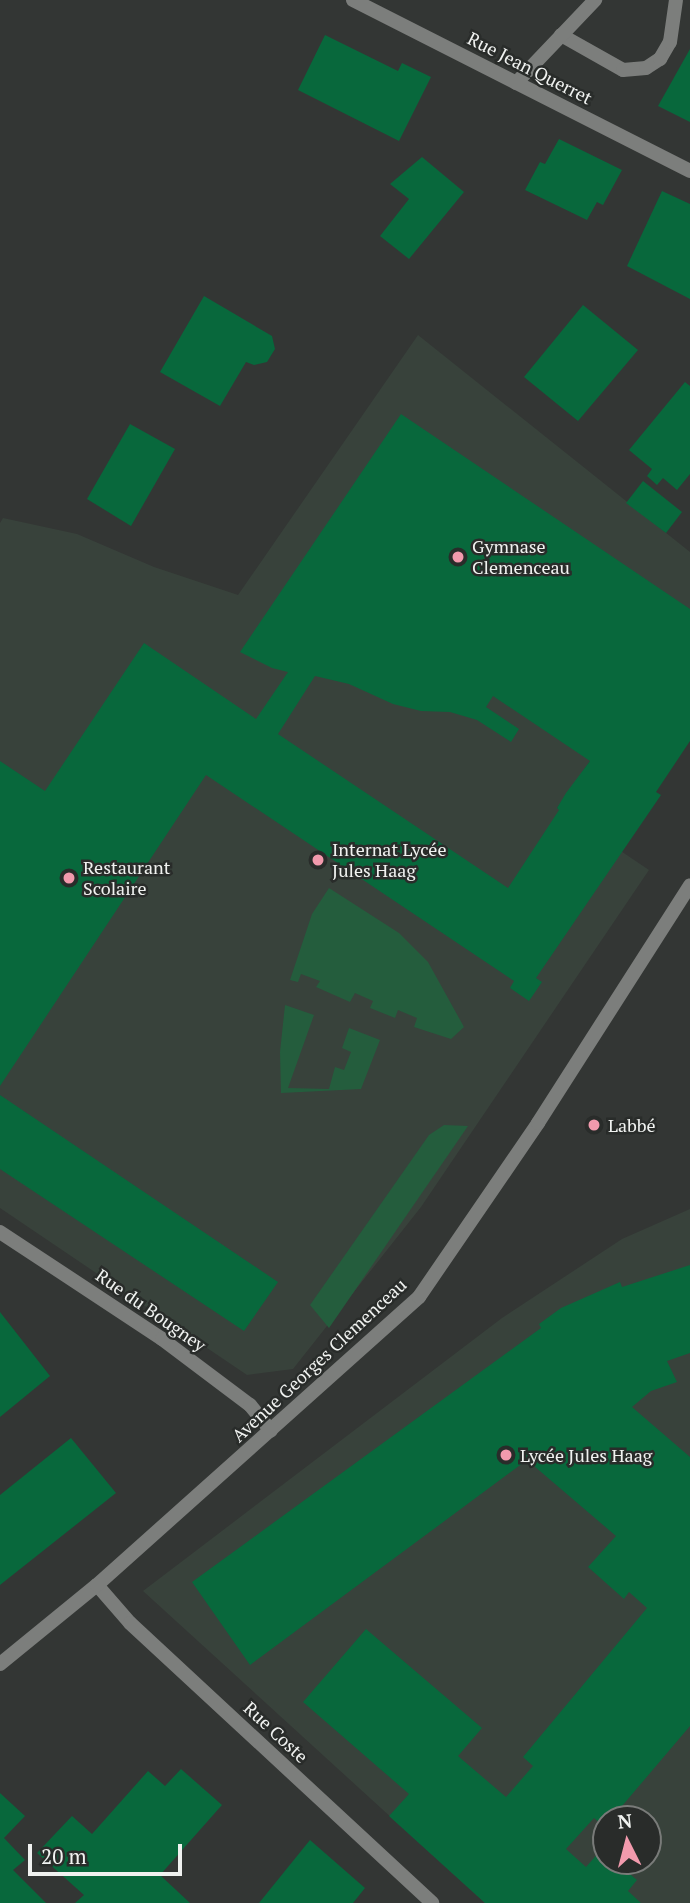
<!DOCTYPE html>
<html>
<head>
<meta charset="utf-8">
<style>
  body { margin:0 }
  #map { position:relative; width:690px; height:1903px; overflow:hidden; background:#333634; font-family:"PT Serif",serif }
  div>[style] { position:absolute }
  .built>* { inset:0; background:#38423b }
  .green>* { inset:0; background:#245d3d }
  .building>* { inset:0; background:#08683c }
  .service>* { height:14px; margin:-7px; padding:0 7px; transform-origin:7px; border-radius:7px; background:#7c7e7c }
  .minor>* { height:14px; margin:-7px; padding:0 7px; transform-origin:7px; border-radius:7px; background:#7c7e7c }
  .dots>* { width:19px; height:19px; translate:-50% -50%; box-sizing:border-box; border:4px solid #292c2a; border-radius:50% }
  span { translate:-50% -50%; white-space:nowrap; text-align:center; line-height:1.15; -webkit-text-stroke:5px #292c2a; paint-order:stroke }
  .street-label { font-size:18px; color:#f0f2f0 }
  .poi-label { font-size:18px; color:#f0f2f0 }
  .left { translate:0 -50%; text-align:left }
  .north { position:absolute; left:592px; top:1805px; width:70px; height:70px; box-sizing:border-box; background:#292c2a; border:2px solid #797b79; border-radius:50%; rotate:354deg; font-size:19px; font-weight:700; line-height:28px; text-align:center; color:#f0f2f0 }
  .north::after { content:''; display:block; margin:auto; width:24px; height:32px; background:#f29aad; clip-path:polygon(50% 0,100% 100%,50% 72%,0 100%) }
  .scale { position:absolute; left:28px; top:1844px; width:154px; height:32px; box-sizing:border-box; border:4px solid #f0f2f0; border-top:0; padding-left:9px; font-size:21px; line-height:24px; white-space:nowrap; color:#f0f2f0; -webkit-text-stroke:5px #292c2a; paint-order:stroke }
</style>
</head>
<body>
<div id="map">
  <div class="built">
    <i style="clip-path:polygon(418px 335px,690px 552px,690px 619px,557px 808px,649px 870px,421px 1207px,293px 1369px,247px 1375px,0 1208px,0 523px,3px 518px,77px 534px,154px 567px,238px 595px)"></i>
    <i style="clip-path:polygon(evenodd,690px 1209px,690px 1903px,485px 1903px,143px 1591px,502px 1318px,622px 1239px,690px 1209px,606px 1819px,648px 1819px,648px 1861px,606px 1861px,606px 1819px)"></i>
  </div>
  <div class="green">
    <i style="clip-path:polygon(329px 888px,399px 933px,428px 962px,464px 1027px,451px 1039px,414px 1027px,417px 1018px,398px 1010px,395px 1018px,370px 1008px,373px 1001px,355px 993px,350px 1002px,316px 987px,320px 981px,301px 974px,298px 982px,290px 980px,312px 914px)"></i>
    <i style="clip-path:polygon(285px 1005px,314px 1015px,288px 1088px,329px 1089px,335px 1067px,344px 1070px,351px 1052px,342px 1048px,349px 1028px,380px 1040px,361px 1089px,281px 1093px,280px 1052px)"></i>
    <i style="clip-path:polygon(444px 1125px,468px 1126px,329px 1328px,310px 1305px,429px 1135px)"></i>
  </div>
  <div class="building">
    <i style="clip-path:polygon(325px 35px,398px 71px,402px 63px,431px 77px,399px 141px,298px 90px)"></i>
    <i style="clip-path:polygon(690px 49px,690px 122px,658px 106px)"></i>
    <i style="clip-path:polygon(559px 139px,622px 170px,603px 205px,597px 202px,587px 220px,525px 190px,540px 162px,545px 164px)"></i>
    <i style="clip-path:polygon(422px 157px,464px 192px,409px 259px,380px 236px,409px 199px,390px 184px)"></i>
    <i style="clip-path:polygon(662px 191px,690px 204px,690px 299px,627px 266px)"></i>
    <i style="clip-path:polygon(204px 296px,272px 336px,275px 349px,267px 362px,254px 365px,246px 362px,220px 406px,160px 372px)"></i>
    <i style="clip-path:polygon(583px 305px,638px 350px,578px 421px,524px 377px)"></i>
    <i style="clip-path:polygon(685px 382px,690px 386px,690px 474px,677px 490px,663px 478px,657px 485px,647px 476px,652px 469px,629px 450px)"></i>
    <i style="clip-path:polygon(evenodd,401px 414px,690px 609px,690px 741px,656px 792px,661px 795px,536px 978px,542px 982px,529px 1001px,510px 988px,514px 981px,206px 775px,0 1086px,0 761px,45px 791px,144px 643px,256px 719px,288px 672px,272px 668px,240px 652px,401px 414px,315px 676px,349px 684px,393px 704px,421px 711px,450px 712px,477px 720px,511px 742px,519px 729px,486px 707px,493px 696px,590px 761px,566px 793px,557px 808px,559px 810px,508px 888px,278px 734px,315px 676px)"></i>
    <i style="clip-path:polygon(130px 424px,175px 449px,131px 526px,87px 499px)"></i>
    <i style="clip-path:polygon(643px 481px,682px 512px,666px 533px,626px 503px)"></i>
    <i style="clip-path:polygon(0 1095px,278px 1282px,244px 1331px,0 1169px)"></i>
    <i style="clip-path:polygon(690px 1265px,690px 1353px,667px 1361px,677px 1382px,651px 1391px,632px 1407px,690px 1457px,690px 1726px,611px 1819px,606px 1819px,605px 1827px,594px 1818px,566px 1849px,586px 1867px,601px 1850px,606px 1854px,606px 1861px,614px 1861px,637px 1880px,628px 1891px,641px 1903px,485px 1903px,389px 1816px,409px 1794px,303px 1702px,366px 1629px,482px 1728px,458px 1756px,506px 1797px,533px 1766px,523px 1757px,647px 1608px,629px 1592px,624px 1599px,588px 1567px,616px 1536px,527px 1460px,250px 1665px,192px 1582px,541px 1328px,539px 1324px,561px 1308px,620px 1282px,622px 1287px)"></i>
    <i style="clip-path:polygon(0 1312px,50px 1376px,0 1417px)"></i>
    <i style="clip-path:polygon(71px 1438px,116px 1493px,0 1585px,0 1495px)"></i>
    <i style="clip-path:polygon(181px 1769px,222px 1805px,160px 1875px,190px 1903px,75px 1903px,84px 1895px,37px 1853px,72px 1816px,92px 1834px,148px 1771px,165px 1786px)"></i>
    <i style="clip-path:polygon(0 1793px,25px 1816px,4px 1838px,25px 1860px,13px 1870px,46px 1903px,0 1903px)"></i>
    <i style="clip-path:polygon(310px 1840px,365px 1888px,353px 1903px,259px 1903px)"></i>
  </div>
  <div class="service">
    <i style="left:561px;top:35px;width:71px;rotate:29.4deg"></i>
    <i style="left:623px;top:70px;width:23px;rotate:-5deg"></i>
    <i style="left:646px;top:68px;width:17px;rotate:-33deg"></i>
    <i style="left:660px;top:59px;width:20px;rotate:-60deg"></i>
    <i style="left:670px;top:42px;width:42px;rotate:-81.9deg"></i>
    <i style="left:516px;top:83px;width:115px;rotate:-46.4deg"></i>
  </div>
  <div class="minor">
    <i style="left:353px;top:0;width:378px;rotate:26.9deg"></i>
    <i style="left:0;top:1232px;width:194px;rotate:33.4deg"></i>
    <i style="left:162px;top:1339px;width:110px;rotate:36.9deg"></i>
    <i style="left:250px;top:1405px;width:33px;rotate:51deg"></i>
    <i style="left:97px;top:1585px;width:50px;rotate:49deg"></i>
    <i style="left:130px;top:1623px;width:412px;rotate:42.8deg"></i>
    <i style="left:0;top:1664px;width:125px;rotate:-39.2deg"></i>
    <i style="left:97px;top:1585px;width:432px;rotate:-41.8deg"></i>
    <i style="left:419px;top:1297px;width:211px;rotate:-55.6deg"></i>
    <i style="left:538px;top:1123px;width:282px;rotate:-57.4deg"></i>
  </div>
  <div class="dots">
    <i style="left:458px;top:557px;background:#f29aad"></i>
    <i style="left:318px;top:860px;background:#f29aad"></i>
    <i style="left:69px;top:878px;background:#f29aad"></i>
    <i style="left:594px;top:1125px;background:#f29aad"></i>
    <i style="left:506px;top:1455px;background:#f29aad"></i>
  </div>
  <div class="street-label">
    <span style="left:530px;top:68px;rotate:27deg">Rue Jean Querret</span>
    <span style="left:151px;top:1310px;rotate:35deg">Rue du Bougney</span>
    <span style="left:319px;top:1360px;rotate:-43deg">Avenue Georges Clemenceau</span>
    <span style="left:276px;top:1732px;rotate:43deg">Rue Coste</span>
  </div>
  <div class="poi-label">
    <span class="left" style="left:472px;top:557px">Gymnase<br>Clemenceau</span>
    <span class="left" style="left:332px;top:860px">Internat Lycée<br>Jules Haag</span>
    <span class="left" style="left:83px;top:878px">Restaurant<br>Scolaire</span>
    <span class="left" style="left:608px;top:1125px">Labbé</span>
    <span class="left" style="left:520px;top:1455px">Lycée Jules Haag</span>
  </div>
  <div class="north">N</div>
  <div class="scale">20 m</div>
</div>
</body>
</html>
